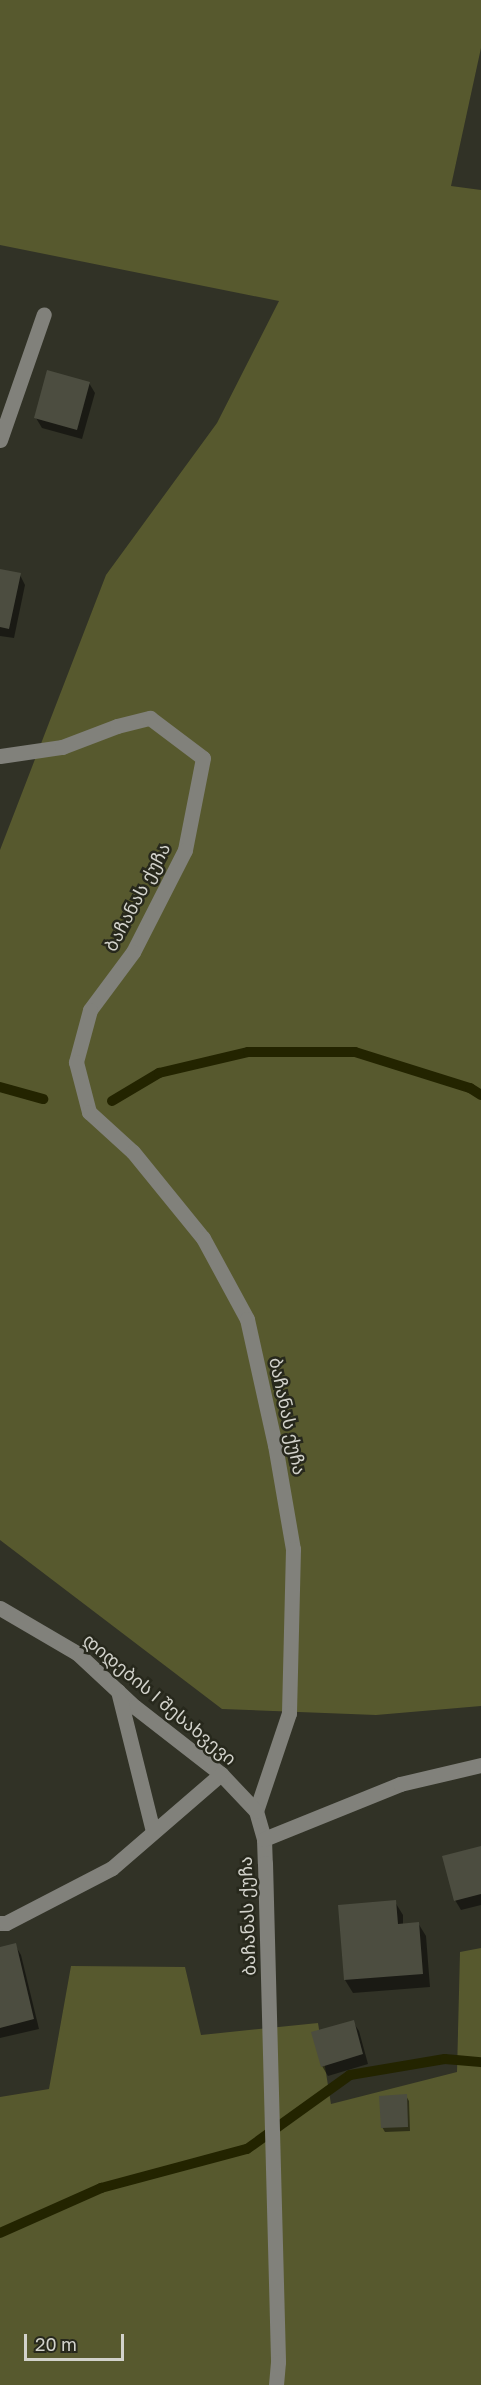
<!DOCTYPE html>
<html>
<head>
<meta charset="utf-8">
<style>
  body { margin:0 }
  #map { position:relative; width:481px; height:2385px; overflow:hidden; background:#313226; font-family:"Golos Text","Noto Sans Georgian",sans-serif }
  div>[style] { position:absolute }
  .green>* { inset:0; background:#57592e }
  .shadow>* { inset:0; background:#0007 }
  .stream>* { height:10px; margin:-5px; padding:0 5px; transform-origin:5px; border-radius:5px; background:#232400 }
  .building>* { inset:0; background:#4c4d40 }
  .minor>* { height:15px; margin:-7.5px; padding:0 7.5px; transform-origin:7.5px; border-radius:7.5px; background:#81817b }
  span { translate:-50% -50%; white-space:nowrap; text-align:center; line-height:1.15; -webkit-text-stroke:5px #27281c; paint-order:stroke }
  .street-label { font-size:18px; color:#d2d2cb }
  .scale { position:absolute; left:24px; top:2334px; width:100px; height:27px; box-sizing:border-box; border:3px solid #d2d2cb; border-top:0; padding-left:8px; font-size:18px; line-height:21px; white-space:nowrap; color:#d2d2cb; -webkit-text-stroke:4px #27281c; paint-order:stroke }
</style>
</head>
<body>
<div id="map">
  <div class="green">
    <i style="clip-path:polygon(0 0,481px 0,481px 48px,451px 186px,481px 190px,481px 1706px,376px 1715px,222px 1709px,0 1540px,0 850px,106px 575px,217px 423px,279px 301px,0 245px)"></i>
    <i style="clip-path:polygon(481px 1948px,481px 2385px,0 2385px,0 2097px,49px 2089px,71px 1966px,185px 1967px,201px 2035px,318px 2023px,331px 2104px,457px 2072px,460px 1952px)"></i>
  </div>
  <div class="shadow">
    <i style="clip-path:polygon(89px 383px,95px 393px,82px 439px,42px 428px,36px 418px)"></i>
    <i style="clip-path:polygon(0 571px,20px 575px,25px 585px,14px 638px,0 636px)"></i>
    <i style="clip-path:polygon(481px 1847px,481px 1905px,461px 1910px,455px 1900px)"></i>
    <i style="clip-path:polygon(395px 1902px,403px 1915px,403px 1924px,418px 1923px,426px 1936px,430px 1987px,353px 1993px,345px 1980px)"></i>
    <i style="clip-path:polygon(15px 1945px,21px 1955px,39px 2029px,0 2038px,0 1949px)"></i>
    <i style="clip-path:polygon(353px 2022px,359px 2031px,368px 2064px,328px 2076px,322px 2066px)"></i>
    <i style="clip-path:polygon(406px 2096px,409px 2101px,410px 2131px,385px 2132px,382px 2127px)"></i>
  </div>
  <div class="stream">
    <i style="left:0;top:1087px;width:45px;rotate:15.6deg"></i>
    <i style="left:112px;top:1101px;width:55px;rotate:-30.8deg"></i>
    <i style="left:159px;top:1073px;width:91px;rotate:-13.3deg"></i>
    <i style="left:248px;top:1052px;width:107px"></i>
    <i style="left:355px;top:1052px;width:121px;rotate:17.4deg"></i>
    <i style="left:470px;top:1088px;width:13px;rotate:32deg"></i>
    <i style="left:0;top:2233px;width:111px;rotate:-24deg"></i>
    <i style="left:101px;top:2188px;width:151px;rotate:-15deg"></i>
    <i style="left:247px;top:2149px;width:127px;rotate:-35.7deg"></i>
    <i style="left:350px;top:2075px;width:96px;rotate:-9.6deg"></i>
    <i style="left:445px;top:2059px;width:36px;rotate:5deg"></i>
  </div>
  <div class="building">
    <i style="clip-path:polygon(47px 370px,90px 382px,77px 430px,34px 418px)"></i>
    <i style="clip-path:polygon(0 569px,21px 573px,9px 629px,0 627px)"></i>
    <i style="clip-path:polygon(481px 1846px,481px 1894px,454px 1901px,442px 1856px)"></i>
    <i style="clip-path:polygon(396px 1900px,398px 1924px,419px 1922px,423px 1974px,344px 1980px,338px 1905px)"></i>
    <i style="clip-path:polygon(16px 1943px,34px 2019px,0 2028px,0 1947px)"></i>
    <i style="clip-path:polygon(354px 2020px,363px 2054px,321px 2067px,311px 2032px)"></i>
    <i style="clip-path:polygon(407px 2094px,408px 2127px,381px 2128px,379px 2096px)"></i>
  </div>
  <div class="minor">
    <i style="left:0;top:440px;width:133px;rotate:-70.8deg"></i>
    <i style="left:0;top:756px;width:63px;rotate:-8.3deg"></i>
    <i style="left:62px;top:747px;width:59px;rotate:-20.9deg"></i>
    <i style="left:117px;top:726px;width:34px;rotate:-14deg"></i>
    <i style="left:150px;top:718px;width:66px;rotate:37deg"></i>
    <i style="left:203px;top:758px;width:94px;rotate:101.1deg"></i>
    <i style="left:185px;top:850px;width:114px;rotate:117deg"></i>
    <i style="left:133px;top:952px;width:72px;rotate:126.6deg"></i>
    <i style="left:90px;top:1010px;width:54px;rotate:105.1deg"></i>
    <i style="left:76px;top:1062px;width:52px;rotate:75.4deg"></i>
    <i style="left:89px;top:1112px;width:59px;rotate:42.3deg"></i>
    <i style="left:133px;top:1152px;width:111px;rotate:50.9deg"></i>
    <i style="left:203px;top:1238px;width:92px;rotate:61.5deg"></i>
    <i style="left:247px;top:1319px;width:129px;rotate:77.5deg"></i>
    <i style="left:275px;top:1445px;width:106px;rotate:80.2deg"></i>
    <i style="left:293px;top:1549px;width:164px;rotate:91.4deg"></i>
    <i style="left:289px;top:1713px;width:103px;rotate:108.6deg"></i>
    <i style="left:256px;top:1811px;width:29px;rotate:74deg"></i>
    <i style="left:264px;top:1839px;width:24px;rotate:88deg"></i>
    <i style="left:265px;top:1863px;width:499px;rotate:88.5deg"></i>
    <i style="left:278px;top:2362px;width:23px;rotate:95deg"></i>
    <i style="left:0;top:1608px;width:89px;rotate:30.3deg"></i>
    <i style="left:77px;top:1653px;width:79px;rotate:43deg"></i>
    <i style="left:135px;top:1707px;width:109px;rotate:37.9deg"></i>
    <i style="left:221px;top:1774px;width:51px;rotate:46.6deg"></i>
    <i style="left:118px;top:1691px;width:144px;rotate:76deg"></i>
    <i style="left:264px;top:1839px;width:147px;rotate:-22deg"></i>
    <i style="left:400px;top:1784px;width:83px;rotate:-13.2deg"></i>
    <i style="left:0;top:1923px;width:6px"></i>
    <i style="left:6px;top:1923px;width:119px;rotate:-27.4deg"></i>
    <i style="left:112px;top:1868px;width:144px;rotate:-40.8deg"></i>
  </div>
  <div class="street-label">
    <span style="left:137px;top:897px;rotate:-62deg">ბაჩანას ქუჩა</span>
    <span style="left:288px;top:1416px;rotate:78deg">ბაჩანას ქუჩა</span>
    <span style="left:160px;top:1699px;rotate:40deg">დიდების I შესახვევი</span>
    <span style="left:247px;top:1916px;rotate:-92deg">ბაჩანას ქუჩა</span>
  </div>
  <div class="scale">20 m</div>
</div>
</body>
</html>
